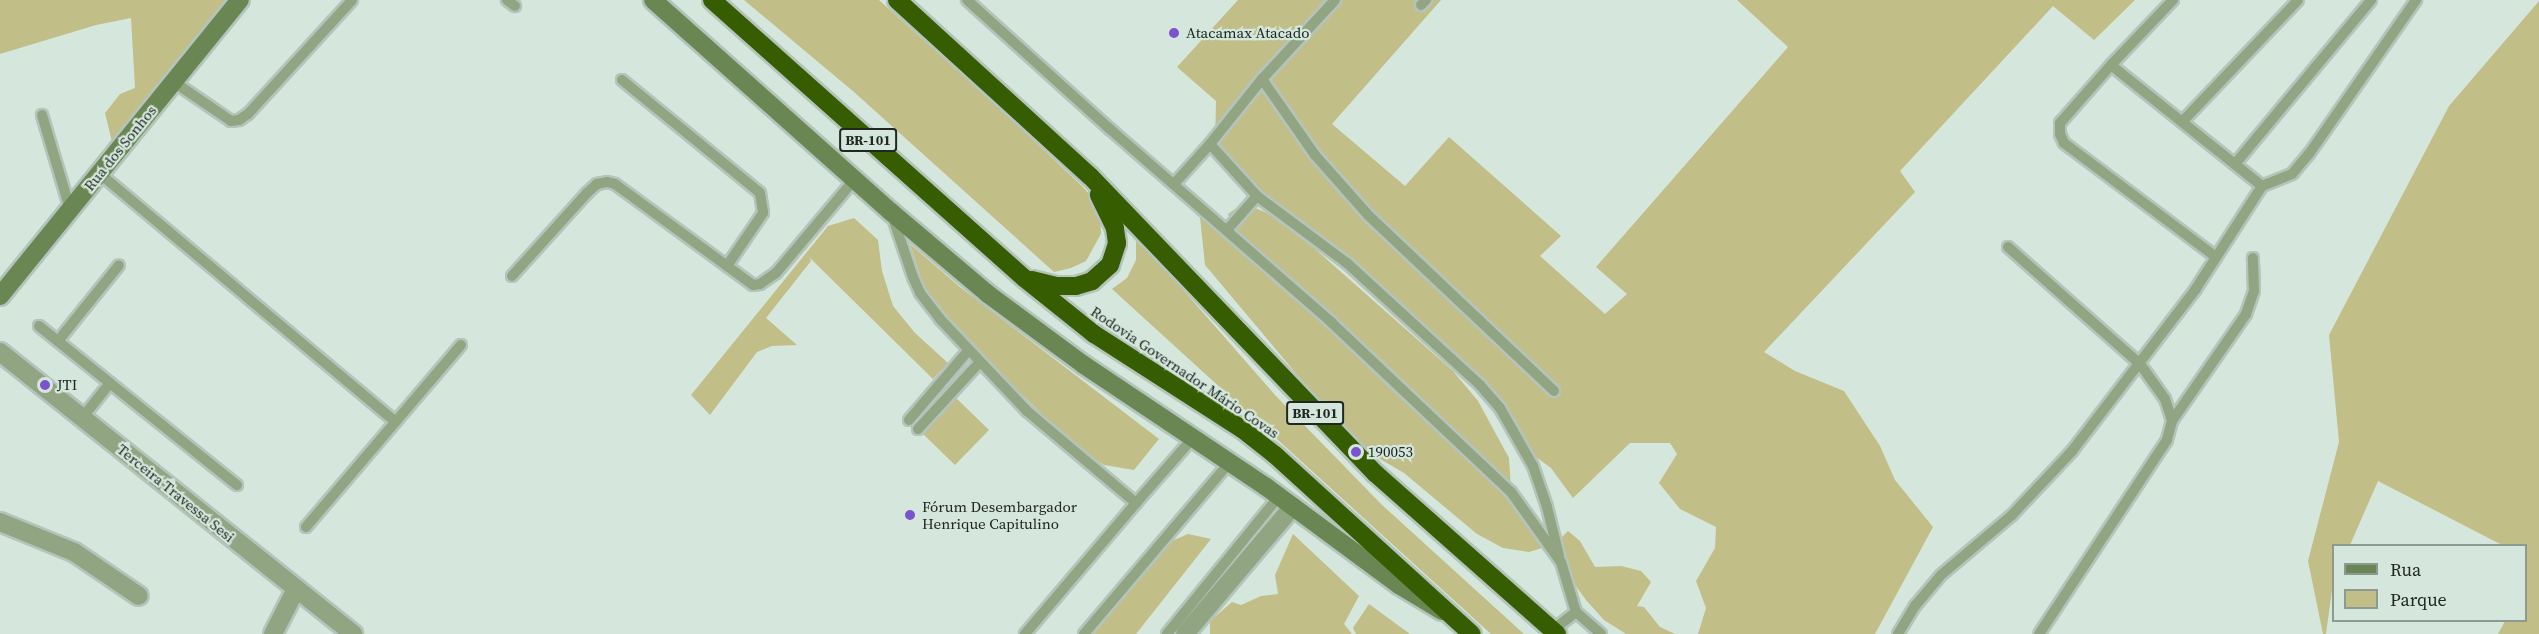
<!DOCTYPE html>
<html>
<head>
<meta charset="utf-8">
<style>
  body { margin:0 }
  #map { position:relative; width:2539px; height:634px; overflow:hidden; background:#d5e7dc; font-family:"Source Serif 4",serif }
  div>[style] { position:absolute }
  .green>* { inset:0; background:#c1be87 }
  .roads { filter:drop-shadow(2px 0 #b4c4bb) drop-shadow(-2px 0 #b4c4bb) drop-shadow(0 2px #b4c4bb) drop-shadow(0 -2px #b4c4bb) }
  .lane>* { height:10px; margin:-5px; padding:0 5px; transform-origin:5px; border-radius:5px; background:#91a582 }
  .street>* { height:18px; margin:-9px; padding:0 9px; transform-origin:9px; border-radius:9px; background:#91a582 }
  .secondary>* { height:18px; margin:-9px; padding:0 9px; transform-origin:9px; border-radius:9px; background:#6a8753 }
  .highway>* { height:18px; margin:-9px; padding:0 9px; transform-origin:9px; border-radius:9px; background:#365e01 }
  .dots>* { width:16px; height:16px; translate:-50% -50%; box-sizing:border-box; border:3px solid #d5e7dc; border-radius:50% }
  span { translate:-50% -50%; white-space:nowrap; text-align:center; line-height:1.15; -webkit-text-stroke:4.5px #d5e7dc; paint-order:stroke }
  .shield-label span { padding:2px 4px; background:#d5e7dc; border:2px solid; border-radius:4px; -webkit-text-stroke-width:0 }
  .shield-label { font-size:14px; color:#202723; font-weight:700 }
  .poi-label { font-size:15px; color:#202723 }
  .left { translate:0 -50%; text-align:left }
  .street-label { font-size:15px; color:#202723 }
  .legend { position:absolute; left:2332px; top:544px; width:195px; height:78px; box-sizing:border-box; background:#d5e7dc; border:2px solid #8d9a92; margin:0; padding:8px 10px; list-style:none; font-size:18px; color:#202723 }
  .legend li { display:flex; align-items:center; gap:12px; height:30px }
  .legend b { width:30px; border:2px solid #8d9a92 }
</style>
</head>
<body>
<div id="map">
  <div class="green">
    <i style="clip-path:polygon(0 0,242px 0,116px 158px,105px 113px,120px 94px,135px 88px,131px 18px,96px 25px,0 54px)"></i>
    <i style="clip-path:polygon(744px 0,879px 0,991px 101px,1082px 186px,1096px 202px,1100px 211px,1101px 234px,1086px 261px,1071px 268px,1054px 272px,854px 92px)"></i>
    <i style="clip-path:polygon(1238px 0,1441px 0,1332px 124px,1405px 186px,1449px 137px,1561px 236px,1540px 256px,1605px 314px,1627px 294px,1596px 267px,1788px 47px,1737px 0,2135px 0,2094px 40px,2053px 6px,1900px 171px,1915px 192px,1764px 352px,1795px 371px,1844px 391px,1880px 446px,1895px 480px,1933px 527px,1875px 634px,1698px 634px,1706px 608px,1696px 581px,1715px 548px,1716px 527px,1680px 509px,1659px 483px,1677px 454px,1670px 443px,1630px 443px,1573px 498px,1551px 468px,1532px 454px,1481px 387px,1265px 198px,1215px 143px,1216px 101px,1177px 67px)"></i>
    <i style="clip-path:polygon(2539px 1px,2539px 634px,2498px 634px,2505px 621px,2526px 620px,2526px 546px,2502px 545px,2378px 481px,2350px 545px,2334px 546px,2333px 583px,2326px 634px,2323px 634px,2308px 561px,2339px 442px,2329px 335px,2449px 106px)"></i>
    <i style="clip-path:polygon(1244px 203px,1267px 213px,1314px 248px,1453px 371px,1478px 401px,1509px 458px,1511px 489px,1399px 379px,1288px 278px,1232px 232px,1228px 214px)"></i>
    <i style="clip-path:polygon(1200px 217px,1327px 328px,1427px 423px,1497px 480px,1556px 543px,1568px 531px,1580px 541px,1595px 567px,1621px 566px,1641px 571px,1651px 582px,1637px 606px,1644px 607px,1660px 627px,1675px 634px,1626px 634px,1604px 620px,1586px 600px,1567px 574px,1555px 544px,1529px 552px,1503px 548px,1477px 534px,1404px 473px,1356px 445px,1205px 265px)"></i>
    <i style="clip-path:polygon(854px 218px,878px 240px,882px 271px,893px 306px,915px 333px,948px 363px,933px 379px,809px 257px,811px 261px,766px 318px,797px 345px,772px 346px,757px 352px,710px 415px,691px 395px,828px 226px)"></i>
    <i style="clip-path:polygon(1136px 236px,1275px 395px,1381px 504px,1524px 634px,1491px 634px,1112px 289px,1127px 278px,1136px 260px)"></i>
    <i style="clip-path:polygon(910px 244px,960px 287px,1159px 439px,1134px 470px,1104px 465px,1076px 447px,939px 314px,928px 300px)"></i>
    <i style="clip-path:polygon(956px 398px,989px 430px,955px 465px,920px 431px)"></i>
    <i style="clip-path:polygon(1188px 534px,1211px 539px,1136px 634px,1082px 634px,1167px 543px)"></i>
    <i style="clip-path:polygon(1293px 534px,1359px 596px,1344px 624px,1352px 634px,1210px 634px,1210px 621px,1232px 602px,1241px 605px,1261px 596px,1278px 594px,1275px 575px)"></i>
    <i style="clip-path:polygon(1369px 604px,1410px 634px,1356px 634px,1353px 628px)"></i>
  </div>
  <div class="roads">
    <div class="lane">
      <i style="left:507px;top:0;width:10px;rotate:37deg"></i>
      <i style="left:967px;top:0;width:193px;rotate:42.1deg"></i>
      <i style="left:1110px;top:129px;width:295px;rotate:41.1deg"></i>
      <i style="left:1332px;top:323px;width:246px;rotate:43.4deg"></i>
      <i style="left:1511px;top:492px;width:86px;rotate:54.5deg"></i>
      <i style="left:1561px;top:562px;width:52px;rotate:73.3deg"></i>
      <i style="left:1576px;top:612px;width:29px;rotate:142deg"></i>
      <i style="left:1335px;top:0;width:108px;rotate:132.7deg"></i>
      <i style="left:1262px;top:79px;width:83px;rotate:128.7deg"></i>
      <i style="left:1210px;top:144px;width:70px;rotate:47.9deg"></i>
      <i style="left:1257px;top:196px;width:112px;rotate:36.7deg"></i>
      <i style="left:1347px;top:263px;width:180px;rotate:42.5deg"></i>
      <i style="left:1480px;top:385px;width:30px;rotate:49deg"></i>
      <i style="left:1500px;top:408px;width:67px;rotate:60.4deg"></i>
      <i style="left:1533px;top:466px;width:43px;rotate:71.1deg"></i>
      <i style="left:1547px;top:507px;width:50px;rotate:76.2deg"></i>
      <i style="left:1421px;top:5px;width:7px;rotate:-45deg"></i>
      <i style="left:2111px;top:65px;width:90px;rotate:-46.4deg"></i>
      <i style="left:1262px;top:79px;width:93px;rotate:55.1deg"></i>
      <i style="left:1315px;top:155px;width:80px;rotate:48.5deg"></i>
      <i style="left:1368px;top:215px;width:256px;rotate:43.4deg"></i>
      <i style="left:622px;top:80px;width:178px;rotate:39.3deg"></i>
      <i style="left:760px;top:193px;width:20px;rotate:81deg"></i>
      <i style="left:763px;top:213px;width:64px;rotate:124.2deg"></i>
      <i style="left:174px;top:82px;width:69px;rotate:34.4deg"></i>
      <i style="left:231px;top:121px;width:8px;rotate:-7deg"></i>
      <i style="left:239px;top:120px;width:11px;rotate:-34deg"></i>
      <i style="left:248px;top:114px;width:154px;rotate:-47.6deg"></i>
      <i style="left:42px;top:115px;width:98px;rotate:73.4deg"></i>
      <i style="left:2182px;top:122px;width:168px;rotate:-46.4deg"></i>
      <i style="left:2235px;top:164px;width:213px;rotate:-50.3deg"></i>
      <i style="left:99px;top:173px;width:386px;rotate:40deg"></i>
      <i style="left:1174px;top:184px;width:54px;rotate:-48deg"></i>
      <i style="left:2262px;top:186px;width:32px;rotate:-22deg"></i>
      <i style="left:2292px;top:174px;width:26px;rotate:-50deg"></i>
      <i style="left:2309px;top:154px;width:188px;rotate:-55.2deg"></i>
      <i style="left:892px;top:215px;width:65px;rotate:71.3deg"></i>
      <i style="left:913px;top:277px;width:17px;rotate:66deg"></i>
      <i style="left:920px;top:293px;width:33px;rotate:52deg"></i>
      <i style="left:940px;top:319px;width:127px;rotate:46.6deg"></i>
      <i style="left:1027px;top:411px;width:143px;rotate:40.2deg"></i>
      <i style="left:1136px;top:503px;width:172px;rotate:130.3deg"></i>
      <i style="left:1227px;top:230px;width:45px;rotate:-48.6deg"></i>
      <i style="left:2008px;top:247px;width:176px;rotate:41.6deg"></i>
      <i style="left:2140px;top:364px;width:43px;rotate:54.5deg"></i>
      <i style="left:2165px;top:399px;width:23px;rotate:72deg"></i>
      <i style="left:2172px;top:421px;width:20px;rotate:105deg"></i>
      <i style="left:2167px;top:440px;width:232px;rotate:123.4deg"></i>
      <i style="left:512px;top:276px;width:112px;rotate:-47.9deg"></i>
      <i style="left:587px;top:193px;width:13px;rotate:-42deg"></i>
      <i style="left:597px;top:184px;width:10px;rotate:-11deg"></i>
      <i style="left:607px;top:182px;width:8px;rotate:14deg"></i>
      <i style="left:615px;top:184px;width:171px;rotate:36.2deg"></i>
      <i style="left:753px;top:285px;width:7px;rotate:-8deg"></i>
      <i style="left:760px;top:284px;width:19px;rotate:-35deg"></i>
      <i style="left:776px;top:273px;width:123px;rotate:-50deg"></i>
      <i style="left:39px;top:326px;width:254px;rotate:38.8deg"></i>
      <i style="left:58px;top:341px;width:97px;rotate:-51.2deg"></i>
      <i style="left:82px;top:418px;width:45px;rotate:-51.3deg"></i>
      <i style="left:909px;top:420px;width:91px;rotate:-49.5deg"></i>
      <i style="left:2172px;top:421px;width:130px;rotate:-55.3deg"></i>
      <i style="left:2246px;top:314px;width:24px;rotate:-71deg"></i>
      <i style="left:2254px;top:291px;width:33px;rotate:-92deg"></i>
      <i style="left:918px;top:429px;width:90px;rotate:-47.3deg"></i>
      <i style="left:1136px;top:503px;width:86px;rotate:-48.8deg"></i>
      <i style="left:306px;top:527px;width:239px;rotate:-49.6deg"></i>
      <i style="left:1576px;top:612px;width:33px;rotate:41deg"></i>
      <i style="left:1084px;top:634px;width:226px;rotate:-49.7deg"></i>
      <i style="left:1167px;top:634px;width:178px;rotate:-50.9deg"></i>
      <i style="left:1898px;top:634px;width:33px;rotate:-59deg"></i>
      <i style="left:1915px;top:606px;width:40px;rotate:-50deg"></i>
      <i style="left:1941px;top:575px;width:93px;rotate:-40.2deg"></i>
      <i style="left:2012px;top:515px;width:88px;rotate:-46.8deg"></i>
      <i style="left:2072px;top:451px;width:203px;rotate:-52.6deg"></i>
      <i style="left:2195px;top:290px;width:124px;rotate:-57.2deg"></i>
      <i style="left:2262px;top:186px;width:193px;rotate:-141.3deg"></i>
      <i style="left:2111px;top:65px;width:77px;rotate:131.3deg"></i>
      <i style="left:2060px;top:123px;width:11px;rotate:90deg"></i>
      <i style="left:2060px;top:134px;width:10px;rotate:66deg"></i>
      <i style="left:2064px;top:143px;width:190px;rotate:36.9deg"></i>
    </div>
    <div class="street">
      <i style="left:0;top:352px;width:452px;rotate:38.6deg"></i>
      <i style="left:0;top:522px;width:80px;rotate:22.1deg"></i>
      <i style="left:74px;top:552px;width:78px;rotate:34.1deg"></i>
      <i style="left:273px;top:634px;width:51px;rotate:-62.9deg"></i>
      <i style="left:1185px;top:634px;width:167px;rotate:-49.8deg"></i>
    </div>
    <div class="secondary">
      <i style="left:653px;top:0;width:319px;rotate:41.7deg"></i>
      <i style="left:891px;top:212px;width:127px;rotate:40.2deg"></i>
      <i style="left:988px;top:294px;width:119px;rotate:36.5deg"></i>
      <i style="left:1084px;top:365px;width:218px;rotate:33.8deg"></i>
      <i style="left:1265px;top:486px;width:167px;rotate:36.5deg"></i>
      <i style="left:1399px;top:585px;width:50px;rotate:31.2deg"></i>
      <i style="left:0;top:296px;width:381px;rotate:-51deg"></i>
    </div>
    <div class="highway">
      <i style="left:712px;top:0;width:418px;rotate:41.7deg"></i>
      <i style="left:1024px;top:278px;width:90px;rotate:38.7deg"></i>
      <i style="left:1094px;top:334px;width:176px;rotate:32.7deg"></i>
      <i style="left:1242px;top:429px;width:42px;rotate:38.2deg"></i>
      <i style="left:1275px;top:455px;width:266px;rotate:42.3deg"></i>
      <i style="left:897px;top:0;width:261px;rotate:42.4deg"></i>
      <i style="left:1090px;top:176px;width:413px;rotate:46.2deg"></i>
      <i style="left:1376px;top:474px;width:242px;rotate:41.5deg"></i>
      <i style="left:1032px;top:280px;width:25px;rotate:14deg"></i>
      <i style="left:1056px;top:286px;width:20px"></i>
      <i style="left:1076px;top:286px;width:17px;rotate:-17deg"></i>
      <i style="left:1092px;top:281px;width:24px;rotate:-42deg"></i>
      <i style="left:1110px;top:265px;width:23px;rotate:-72deg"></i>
      <i style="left:1117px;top:243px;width:15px;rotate:-98deg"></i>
      <i style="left:1115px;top:228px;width:37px;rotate:-116deg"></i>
    </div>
  </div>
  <div class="dots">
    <i style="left:1174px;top:33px;background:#7b53cd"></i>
    <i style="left:45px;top:385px;background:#7b53cd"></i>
    <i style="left:1356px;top:452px;background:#7b53cd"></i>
    <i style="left:910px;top:515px;background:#7b53cd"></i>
  </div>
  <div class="shield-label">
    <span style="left:868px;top:140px">BR-101</span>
    <span style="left:1315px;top:413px">BR-101</span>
  </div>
  <div class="poi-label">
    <span class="left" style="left:1186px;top:33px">Atacamax Atacado</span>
    <span class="left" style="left:57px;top:385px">JTI</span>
    <span class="left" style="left:1368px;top:452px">190053</span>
    <span class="left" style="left:922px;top:515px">Fórum Desembargador<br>Henrique Capitulino</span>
  </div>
  <div class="street-label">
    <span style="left:120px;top:148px;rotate:-51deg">Rua dos Sonhos</span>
    <span style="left:1185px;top:372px;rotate:34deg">Rodovia Governador Mário Covas</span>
    <span style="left:176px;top:493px;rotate:39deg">Terceira Travessa Sesi</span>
  </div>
  <ul class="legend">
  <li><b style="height:8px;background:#6a8753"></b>Rua</li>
  <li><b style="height:16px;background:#c1be87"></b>Parque</li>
  </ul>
</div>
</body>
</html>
